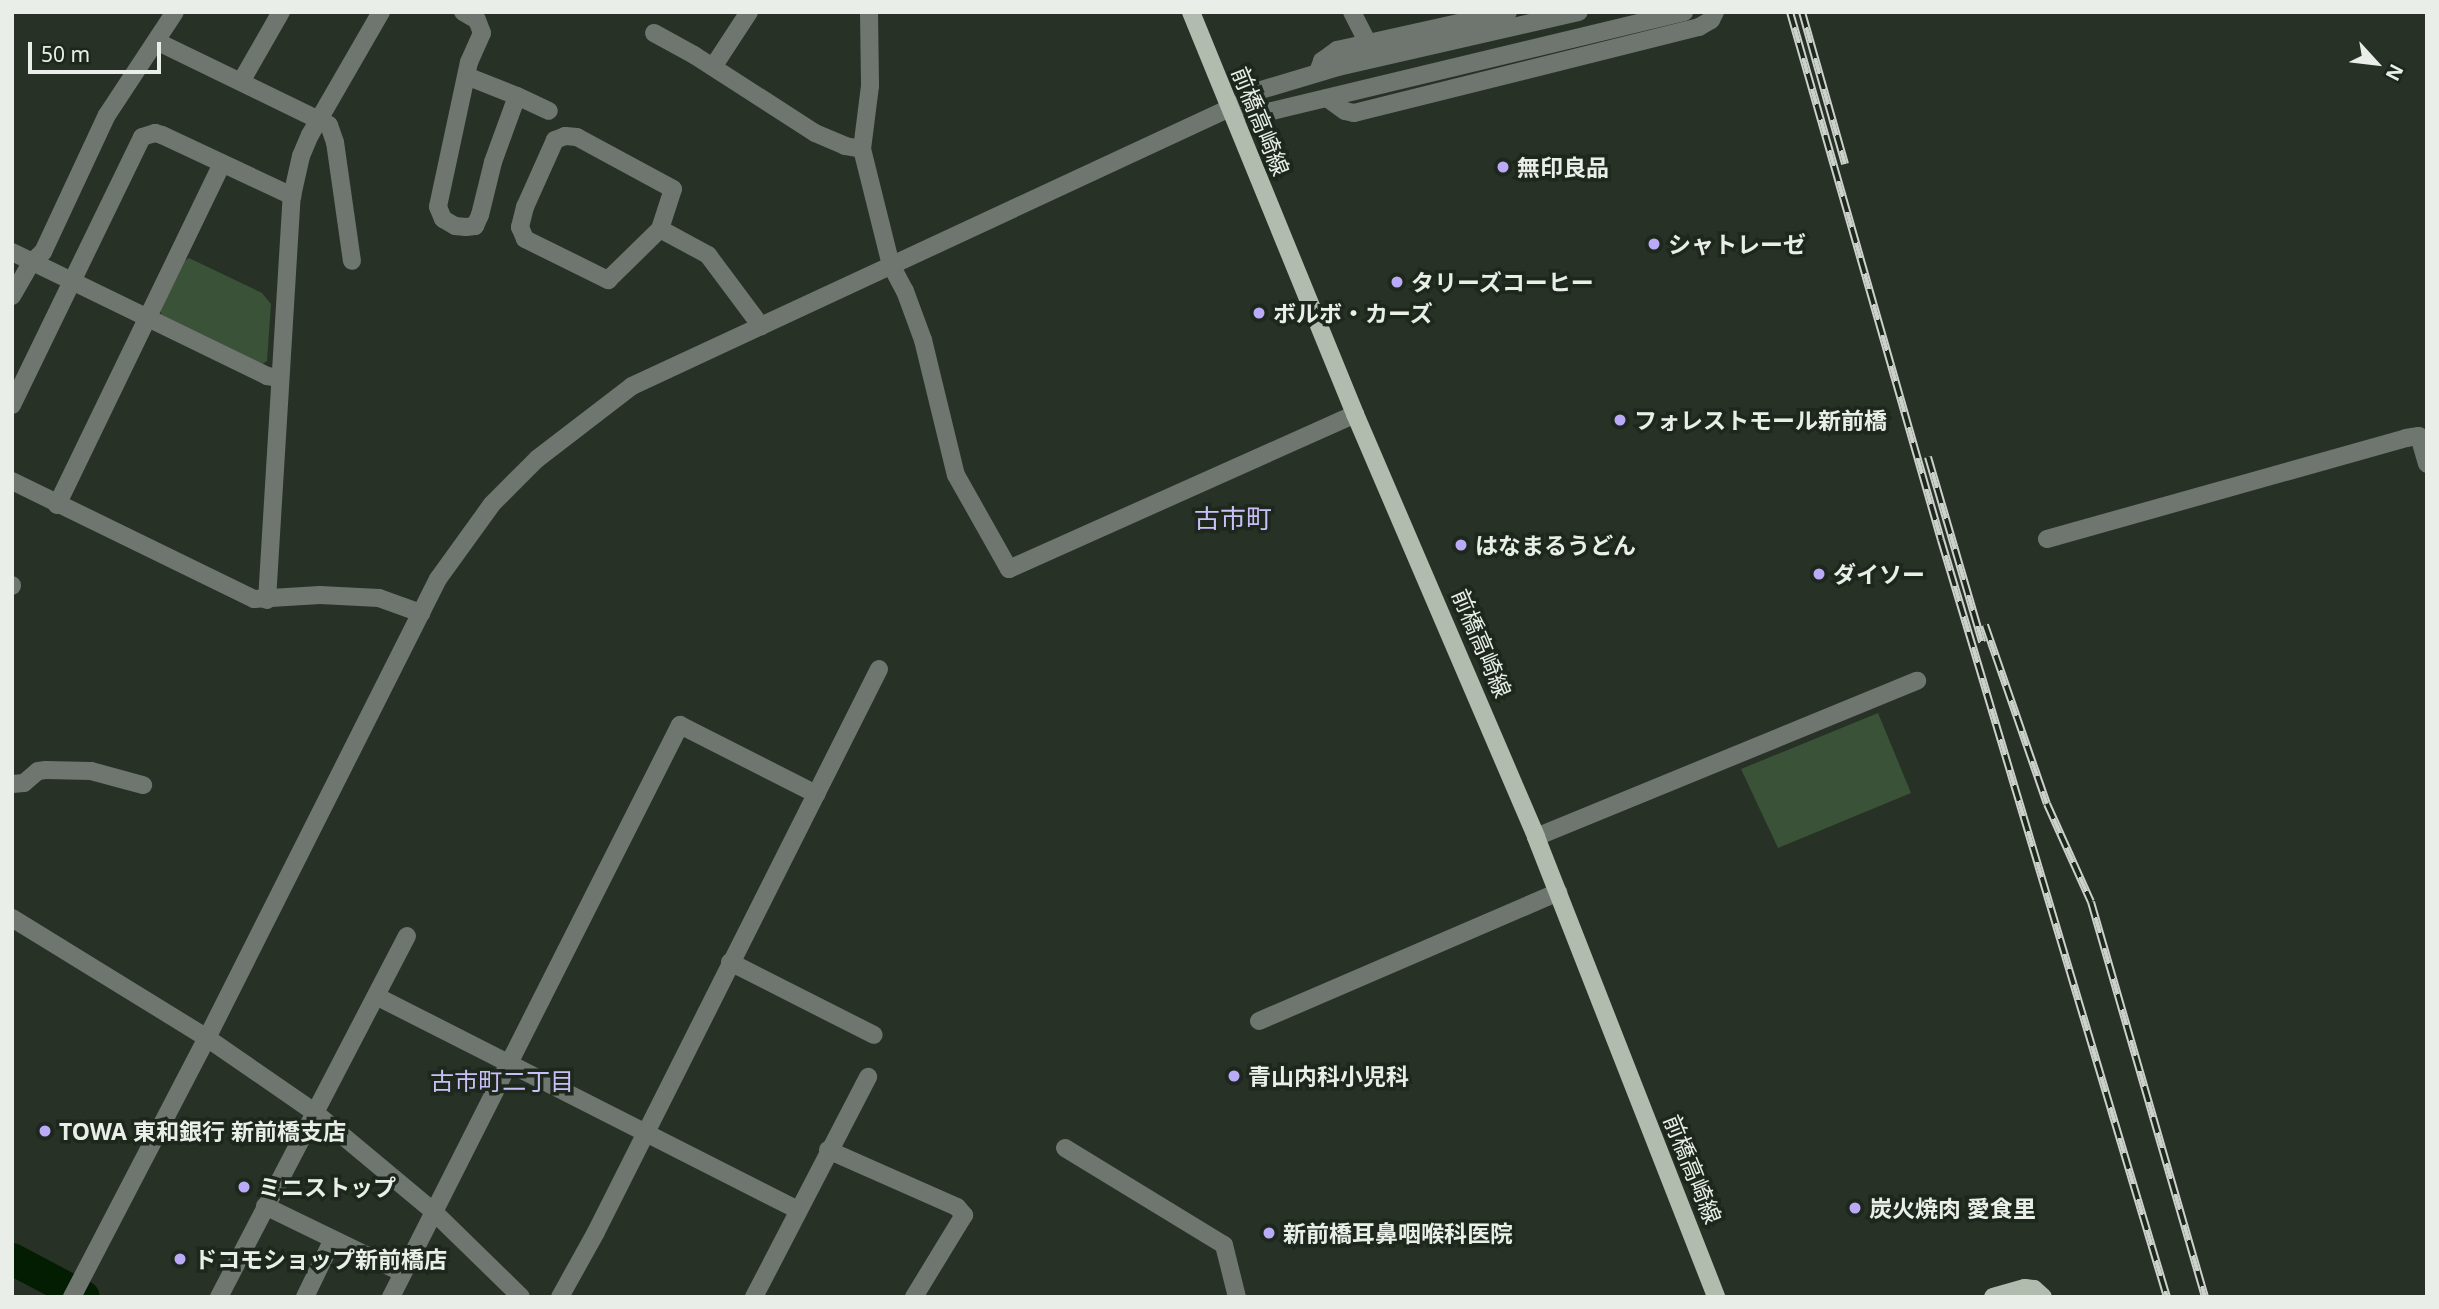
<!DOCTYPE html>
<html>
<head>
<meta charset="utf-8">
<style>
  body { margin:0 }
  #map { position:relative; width:2439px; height:1309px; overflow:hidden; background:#273126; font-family:"Noto Sans","Noto Sans JP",sans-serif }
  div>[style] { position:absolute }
  .green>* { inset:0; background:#3a5237 }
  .river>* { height:32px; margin:-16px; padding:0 16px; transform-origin:16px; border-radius:16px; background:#021d01 }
  .minor>* { height:18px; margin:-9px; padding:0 9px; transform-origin:9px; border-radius:9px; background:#6f756f }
  .major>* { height:18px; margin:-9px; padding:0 9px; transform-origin:9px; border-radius:9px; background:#b1bcaf }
  .rail>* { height:8px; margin-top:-4px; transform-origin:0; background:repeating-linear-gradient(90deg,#1d271c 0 16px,#ccd2cb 0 32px); box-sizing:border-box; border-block:2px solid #ccd2cb }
  .dots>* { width:19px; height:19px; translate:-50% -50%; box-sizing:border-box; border:4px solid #1d271c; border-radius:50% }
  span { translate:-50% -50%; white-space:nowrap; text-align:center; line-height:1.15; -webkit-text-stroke:7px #1d271c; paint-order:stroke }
  .street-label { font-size:23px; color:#e9efe8 }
  .poi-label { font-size:23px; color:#e9efe8; font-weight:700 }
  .left { translate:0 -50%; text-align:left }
  .neighbourhood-label { font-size:24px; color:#c9bff9 }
  .quarter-label { font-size:26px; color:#c9bff9 }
  .frame { position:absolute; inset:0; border:14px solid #e9efe8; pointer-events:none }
  .north { position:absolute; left:2341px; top:28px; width:70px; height:70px; -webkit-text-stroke:5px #1d271c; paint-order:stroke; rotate:117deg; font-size:19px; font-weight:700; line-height:28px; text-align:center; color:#e9efe8 }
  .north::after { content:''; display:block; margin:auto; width:24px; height:32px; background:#e9efe8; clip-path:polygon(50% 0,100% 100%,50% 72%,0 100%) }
  .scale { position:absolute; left:28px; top:42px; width:133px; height:32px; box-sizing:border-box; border:4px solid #e9efe8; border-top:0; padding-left:9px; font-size:21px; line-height:24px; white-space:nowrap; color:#e9efe8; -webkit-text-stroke:5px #1d271c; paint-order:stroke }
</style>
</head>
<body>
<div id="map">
  <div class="green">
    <i style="clip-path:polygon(189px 258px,262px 293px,271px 304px,267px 361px,261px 365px,162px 318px,160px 307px,184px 261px)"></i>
    <i style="clip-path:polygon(1878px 713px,1911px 793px,1778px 848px,1741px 769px)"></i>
  </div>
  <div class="river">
    <i style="left:12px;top:1259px;width:81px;rotate:27.8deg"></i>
  </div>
  <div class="minor">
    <i style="left:463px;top:12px;width:16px;rotate:30deg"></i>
    <i style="left:477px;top:20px;width:14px;rotate:69deg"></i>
    <i style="left:482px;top:33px;width:32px;rotate:114deg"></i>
    <i style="left:469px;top:62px;width:148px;rotate:102.1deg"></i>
    <i style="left:438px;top:207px;width:13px;rotate:67deg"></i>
    <i style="left:443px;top:219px;width:14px;rotate:30deg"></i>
    <i style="left:455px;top:226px;width:11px;rotate:5deg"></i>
    <i style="left:466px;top:227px;width:9px;rotate:-6deg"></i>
    <i style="left:475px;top:226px;width:12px;rotate:-66deg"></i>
    <i style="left:480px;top:215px;width:55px;rotate:-76.2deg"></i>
    <i style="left:493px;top:162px;width:70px;rotate:-70deg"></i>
    <i style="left:517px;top:96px;width:52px;rotate:-158.4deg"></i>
    <i style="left:869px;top:12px;width:74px;rotate:89.2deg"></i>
    <i style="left:870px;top:86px;width:64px;rotate:97.2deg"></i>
    <i style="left:862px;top:149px;width:120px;rotate:76deg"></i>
    <i style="left:891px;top:265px;width:30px;rotate:62deg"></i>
    <i style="left:905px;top:291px;width:52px;rotate:69.8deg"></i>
    <i style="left:923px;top:340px;width:139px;rotate:76.3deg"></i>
    <i style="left:956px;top:475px;width:108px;rotate:60.6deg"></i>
    <i style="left:1009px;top:569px;width:379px;rotate:-24.1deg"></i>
    <i style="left:1352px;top:12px;width:35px;rotate:63deg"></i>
    <i style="left:654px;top:33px;width:46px;rotate:28.8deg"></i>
    <i style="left:694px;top:55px;width:144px;rotate:32.8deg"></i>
    <i style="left:815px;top:133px;width:33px;rotate:23deg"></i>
    <i style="left:845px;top:146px;width:17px;rotate:10deg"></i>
    <i style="left:156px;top:41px;width:192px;rotate:25.9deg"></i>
    <i style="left:329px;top:125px;width:18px;rotate:71deg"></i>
    <i style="left:335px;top:142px;width:120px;rotate:81.9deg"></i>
    <i style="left:713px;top:67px;width:66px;rotate:-56.8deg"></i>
    <i style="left:1318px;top:72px;width:12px;rotate:-70deg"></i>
    <i style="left:1322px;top:61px;width:19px;rotate:-36deg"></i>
    <i style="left:1337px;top:50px;width:175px;rotate:-12.5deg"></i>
    <i style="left:242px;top:80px;width:78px;rotate:-60.2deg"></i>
    <i style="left:517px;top:96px;width:35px;rotate:25deg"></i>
    <i style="left:1327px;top:98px;width:22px;rotate:36deg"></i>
    <i style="left:1345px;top:111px;width:9px;rotate:13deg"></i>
    <i style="left:1354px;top:113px;width:356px;rotate:-14deg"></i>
    <i style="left:1699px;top:27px;width:14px;rotate:-30deg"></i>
    <i style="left:1711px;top:20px;width:9px;rotate:-63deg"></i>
    <i style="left:1228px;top:108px;width:26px;rotate:13deg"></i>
    <i style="left:1253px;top:114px;width:19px;rotate:-9deg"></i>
    <i style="left:1272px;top:111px;width:424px;rotate:-13.5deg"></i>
    <i style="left:660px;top:229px;width:42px;rotate:-72deg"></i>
    <i style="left:673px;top:189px;width:109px;rotate:-151.6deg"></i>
    <i style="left:577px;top:137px;width:12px;rotate:-175deg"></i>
    <i style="left:565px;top:136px;width:11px;rotate:158deg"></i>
    <i style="left:555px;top:140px;width:73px;rotate:114.1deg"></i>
    <i style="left:525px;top:207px;width:21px;rotate:104deg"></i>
    <i style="left:520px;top:227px;width:13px;rotate:67deg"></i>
    <i style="left:525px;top:239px;width:93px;rotate:26.3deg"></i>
    <i style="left:608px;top:280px;width:73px;rotate:-44.4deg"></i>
    <i style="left:660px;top:229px;width:55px;rotate:28.4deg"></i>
    <i style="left:708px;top:255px;width:89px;rotate:53.3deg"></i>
    <i style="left:12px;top:252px;width:284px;rotate:25.9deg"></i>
    <i style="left:267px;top:376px;width:12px;rotate:9deg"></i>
    <i style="left:12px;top:296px;width:38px;rotate:-60deg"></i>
    <i style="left:31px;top:263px;width:16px;rotate:-43deg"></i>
    <i style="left:43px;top:252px;width:151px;rotate:-65deg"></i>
    <i style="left:107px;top:115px;width:123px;rotate:-56.6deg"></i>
    <i style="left:12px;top:405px;width:298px;rotate:-64.1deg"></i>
    <i style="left:142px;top:137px;width:14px;rotate:-17deg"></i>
    <i style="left:155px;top:133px;width:7px;rotate:16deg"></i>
    <i style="left:162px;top:135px;width:144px;rotate:25.1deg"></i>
    <i style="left:12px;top:481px;width:269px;rotate:26deg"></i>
    <i style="left:254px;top:599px;width:66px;rotate:-3.5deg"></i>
    <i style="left:320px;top:595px;width:59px;rotate:2.9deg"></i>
    <i style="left:379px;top:598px;width:45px;rotate:19.7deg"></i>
    <i style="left:57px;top:505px;width:379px;rotate:-64.2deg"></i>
    <i style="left:2047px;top:539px;width:373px;rotate:-15.7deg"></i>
    <i style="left:2406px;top:438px;width:13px;rotate:-9deg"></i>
    <i style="left:2419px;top:436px;width:29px;rotate:74deg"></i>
    <i style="left:12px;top:585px;width:1px;rotate:90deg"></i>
    <i style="left:267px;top:600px;width:405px;rotate:-86.5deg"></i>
    <i style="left:292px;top:196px;width:41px;rotate:-77.3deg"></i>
    <i style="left:301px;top:156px;width:23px;rotate:-67deg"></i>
    <i style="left:310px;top:135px;width:142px;rotate:-60deg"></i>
    <i style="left:12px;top:784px;width:12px;rotate:-5deg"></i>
    <i style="left:24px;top:783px;width:18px;rotate:-41deg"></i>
    <i style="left:38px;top:771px;width:8px;rotate:-7deg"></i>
    <i style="left:46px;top:770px;width:45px;rotate:1.3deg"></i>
    <i style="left:91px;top:771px;width:54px;rotate:15.1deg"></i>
    <i style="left:1536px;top:837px;width:412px;rotate:-22.3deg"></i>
    <i style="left:12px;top:918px;width:229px;rotate:31.6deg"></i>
    <i style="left:207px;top:1038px;width:129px;rotate:34.6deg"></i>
    <i style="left:313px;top:1111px;width:156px;rotate:39.8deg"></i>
    <i style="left:433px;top:1211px;width:123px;rotate:44.3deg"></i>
    <i style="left:730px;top:962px;width:161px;rotate:26.9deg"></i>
    <i style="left:376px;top:996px;width:472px;rotate:26.9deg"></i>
    <i style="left:1259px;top:1021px;width:326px;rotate:-23.3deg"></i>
    <i style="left:1065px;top:1148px;width:186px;rotate:31.4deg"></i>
    <i style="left:1224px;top:1245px;width:54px;rotate:76deg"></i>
    <i style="left:828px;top:1150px;width:141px;rotate:23.8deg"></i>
    <i style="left:957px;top:1207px;width:11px;rotate:49deg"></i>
    <i style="left:964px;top:1215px;width:96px;rotate:121.4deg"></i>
    <i style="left:265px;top:1206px;width:153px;rotate:25.9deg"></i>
    <i style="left:72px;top:1297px;width:292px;rotate:-62.5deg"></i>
    <i style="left:207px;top:1038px;width:514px;rotate:-63.29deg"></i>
    <i style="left:438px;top:579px;width:92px;rotate:-54.2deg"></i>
    <i style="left:492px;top:504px;width:64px;rotate:-45deg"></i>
    <i style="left:537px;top:459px;width:120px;rotate:-37.5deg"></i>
    <i style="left:632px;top:386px;width:678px;rotate:-24.94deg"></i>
    <i style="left:1247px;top:100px;width:17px;rotate:-36deg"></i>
    <i style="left:1261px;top:90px;width:80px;rotate:-16.6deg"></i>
    <i style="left:1338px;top:67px;width:247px;rotate:-12.9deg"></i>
    <i style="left:219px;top:1297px;width:407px;rotate:-62.5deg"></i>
    <i style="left:305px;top:1297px;width:64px;rotate:-64.2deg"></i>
    <i style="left:391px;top:1297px;width:641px;rotate:-63.2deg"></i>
    <i style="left:680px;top:725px;width:153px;rotate:26.9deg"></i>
    <i style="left:560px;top:1297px;width:74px;rotate:-61deg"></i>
    <i style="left:596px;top:1232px;width:630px;rotate:-63.31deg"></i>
    <i style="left:754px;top:1297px;width:248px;rotate:-62.6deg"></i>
  </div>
  <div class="major">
    <i style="left:1191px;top:12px;width:434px;rotate:67.8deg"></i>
    <i style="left:1355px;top:414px;width:460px;rotate:66.8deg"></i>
    <i style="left:1536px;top:837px;width:494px;rotate:68.6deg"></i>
    <i style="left:1993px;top:1297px;width:33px;rotate:-16deg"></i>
    <i style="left:2025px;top:1288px;width:9px;rotate:6deg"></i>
    <i style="left:2034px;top:1289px;width:12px;rotate:42deg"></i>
  </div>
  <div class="rail">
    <i style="left:1790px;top:12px;width:549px;rotate:74.04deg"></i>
    <i style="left:1941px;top:540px;width:790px;rotate:73.38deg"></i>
    <i style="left:1802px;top:12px;width:158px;rotate:74.2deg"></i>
    <i style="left:1928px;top:457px;width:193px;rotate:73.7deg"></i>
    <i style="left:1985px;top:625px;width:189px;rotate:70.9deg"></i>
    <i style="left:2047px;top:804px;width:107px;rotate:65.8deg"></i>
    <i style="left:2091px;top:902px;width:411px;rotate:73.9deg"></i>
  </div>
  <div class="dots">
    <i style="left:1503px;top:167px;background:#b9abf7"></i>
    <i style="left:1654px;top:244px;background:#b9abf7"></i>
    <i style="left:1397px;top:282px;background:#b9abf7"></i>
    <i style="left:1259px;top:313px;background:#b9abf7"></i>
    <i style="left:1620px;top:420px;background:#b9abf7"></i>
    <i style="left:1461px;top:545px;background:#b9abf7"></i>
    <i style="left:1819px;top:574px;background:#b9abf7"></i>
    <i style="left:1234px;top:1076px;background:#b9abf7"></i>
    <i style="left:45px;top:1131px;background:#b9abf7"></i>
    <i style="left:244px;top:1187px;background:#b9abf7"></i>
    <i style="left:1855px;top:1208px;background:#b9abf7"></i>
    <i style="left:1269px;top:1233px;background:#b9abf7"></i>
    <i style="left:180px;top:1259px;background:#b9abf7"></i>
  </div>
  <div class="street-label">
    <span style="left:1261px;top:121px;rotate:68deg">前橋高崎線</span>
    <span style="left:1482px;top:643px;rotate:67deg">前橋高崎線</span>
    <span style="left:1693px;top:1169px;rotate:68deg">前橋高崎線</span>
  </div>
  <div class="poi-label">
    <span class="left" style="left:1517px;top:167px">無印良品</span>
    <span class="left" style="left:1668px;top:244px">シャトレーゼ</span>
    <span class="left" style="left:1411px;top:282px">タリーズコーヒー</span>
    <span class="left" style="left:1273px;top:313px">ボルボ・カーズ</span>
    <span class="left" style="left:1634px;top:420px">フォレストモール新前橋</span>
    <span class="left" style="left:1475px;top:545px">はなまるうどん</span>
    <span class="left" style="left:1833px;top:574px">ダイソー</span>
    <span class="left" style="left:1248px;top:1076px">青山内科小児科</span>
    <span class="left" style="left:59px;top:1131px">TOWA 東和銀行 新前橋支店</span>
    <span class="left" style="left:258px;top:1187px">ミニストップ</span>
    <span class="left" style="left:1869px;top:1208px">炭火焼肉 愛食里</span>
    <span class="left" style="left:1283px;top:1233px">新前橋耳鼻咽喉科医院</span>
    <span class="left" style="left:194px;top:1259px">ドコモショップ新前橋店</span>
  </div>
  <div class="neighbourhood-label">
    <span style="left:502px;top:1081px">古市町二丁目</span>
  </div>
  <div class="quarter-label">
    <span style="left:1233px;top:519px">古市町</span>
  </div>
  <div class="frame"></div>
  <div class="north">N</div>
  <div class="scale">50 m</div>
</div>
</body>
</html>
